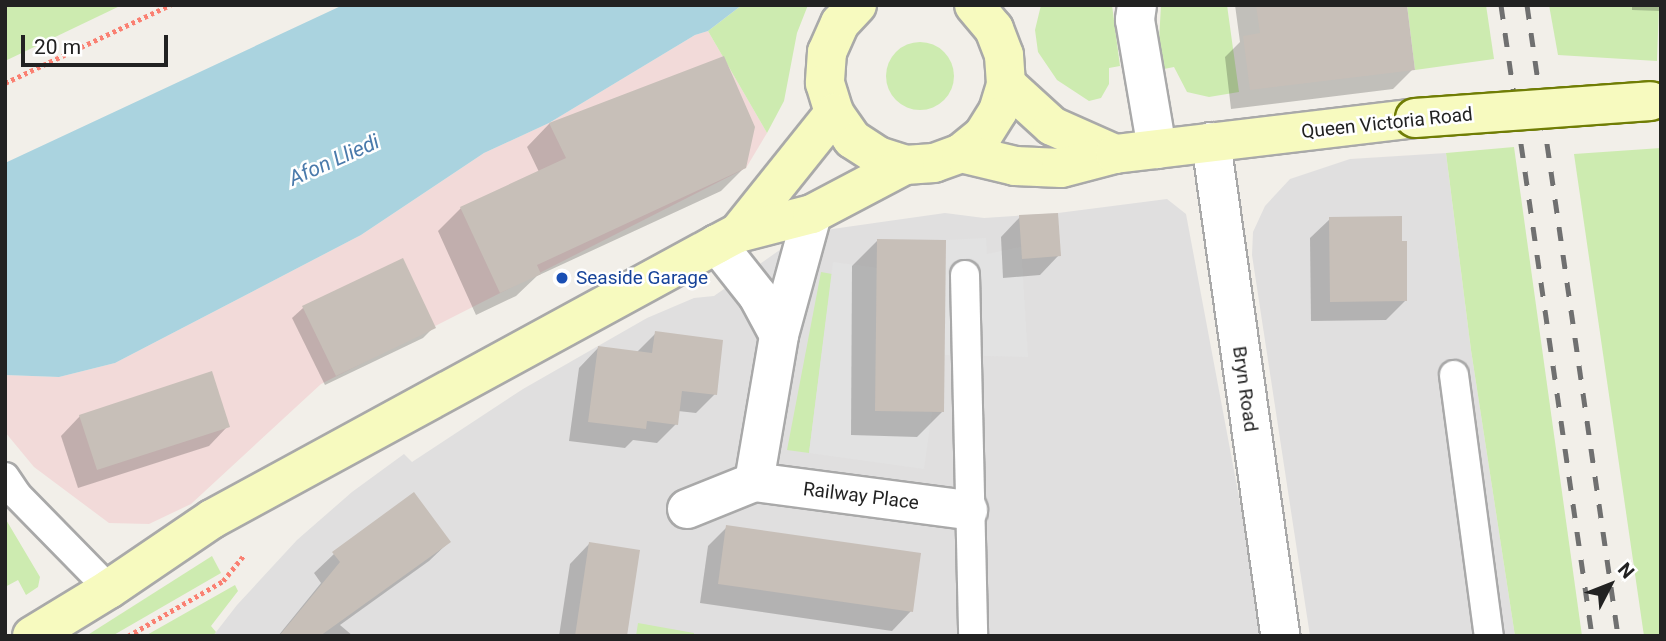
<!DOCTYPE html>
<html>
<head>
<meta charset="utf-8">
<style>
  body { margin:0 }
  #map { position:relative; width:1666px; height:641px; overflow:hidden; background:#f2efe9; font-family:Roboto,sans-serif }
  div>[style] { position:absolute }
  .residential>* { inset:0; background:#e0dfdf }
  .commercial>* { inset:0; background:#f2dad9 }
  .grass>* { inset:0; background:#cdebb0 }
  .round { border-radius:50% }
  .parking>* { inset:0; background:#e2e2e2 }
  .water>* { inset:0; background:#aad3df }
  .shadow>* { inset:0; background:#0003 }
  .building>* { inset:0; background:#c7bfb8 }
  .path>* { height:4.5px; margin-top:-2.25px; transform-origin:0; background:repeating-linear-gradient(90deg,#fa8072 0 3.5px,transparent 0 7px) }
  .roads { filter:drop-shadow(2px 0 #a9a9a9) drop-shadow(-2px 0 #a9a9a9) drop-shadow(0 2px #a9a9a9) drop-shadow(0 -2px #a9a9a9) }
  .lane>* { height:28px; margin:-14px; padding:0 14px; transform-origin:14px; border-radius:14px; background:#fff }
  .street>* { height:38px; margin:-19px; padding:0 19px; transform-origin:19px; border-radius:19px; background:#fff }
  .secondary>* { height:38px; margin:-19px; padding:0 19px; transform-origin:19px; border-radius:19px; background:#f7fabf }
  .rail>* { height:5px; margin-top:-2.5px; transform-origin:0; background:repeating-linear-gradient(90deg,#707070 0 14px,transparent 0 28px) }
  .bridges { filter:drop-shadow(2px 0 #707d05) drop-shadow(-2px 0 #707d05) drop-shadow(0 2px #707d05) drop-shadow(0 -2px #707d05) }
  .secondary-bridge>* { height:38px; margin:-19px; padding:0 19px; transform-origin:19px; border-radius:19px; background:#f7fabf }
  .dots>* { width:19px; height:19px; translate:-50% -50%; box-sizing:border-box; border:4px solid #fff; border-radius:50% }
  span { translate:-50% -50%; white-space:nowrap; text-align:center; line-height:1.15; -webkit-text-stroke:5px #fff; paint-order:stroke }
  .street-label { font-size:19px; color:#222 }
  .transit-label { font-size:19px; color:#164399 }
  .left { translate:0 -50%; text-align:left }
  .water-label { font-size:21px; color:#4a7aab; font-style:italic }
  .frame { position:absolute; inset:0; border:7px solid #222; pointer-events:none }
  .north { position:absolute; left:1575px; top:550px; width:70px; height:70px; -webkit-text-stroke:5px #fff; paint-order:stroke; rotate:48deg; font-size:19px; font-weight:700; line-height:28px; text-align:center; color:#222 }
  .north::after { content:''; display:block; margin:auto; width:24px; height:32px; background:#222; clip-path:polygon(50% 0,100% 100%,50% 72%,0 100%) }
  .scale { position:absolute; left:21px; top:35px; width:147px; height:32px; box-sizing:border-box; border:4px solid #222; border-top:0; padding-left:9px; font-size:21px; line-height:24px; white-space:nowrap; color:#222; -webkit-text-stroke:5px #fff; paint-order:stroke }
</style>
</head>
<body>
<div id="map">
  <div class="residential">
    <i style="clip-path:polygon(1446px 153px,1471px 350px,1515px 636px,1310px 636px,1252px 255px,1253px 232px,1265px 206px,1290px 179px,1350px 159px)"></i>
    <i style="clip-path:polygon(1167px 199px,1186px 214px,1265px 636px,213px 636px,237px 605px,297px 540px,352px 492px,404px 454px,412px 462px,523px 389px,647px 318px,694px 298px,714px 296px,804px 233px,945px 213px,984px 218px,1058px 213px)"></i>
  </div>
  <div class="commercial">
    <i style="clip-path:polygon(708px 31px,767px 133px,746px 168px,321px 384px,191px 504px,149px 524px,109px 523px,34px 467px,5px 432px,5px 375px,59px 377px,115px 363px,361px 235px,484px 153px,549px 123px,695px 35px)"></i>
  </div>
  <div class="grass">
    <i style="clip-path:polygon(5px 5px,122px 5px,5px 61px)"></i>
    <i style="clip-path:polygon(742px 5px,808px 5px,797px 33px,784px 101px,767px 133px,708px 31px)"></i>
    <i style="clip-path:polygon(1041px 5px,1112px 5px,1120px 66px,1109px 68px,1109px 84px,1101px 98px,1089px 101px,1057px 80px,1038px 52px,1035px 30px)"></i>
    <i style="clip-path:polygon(1161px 5px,1227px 5px,1239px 92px,1209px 97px,1187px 92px,1174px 67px,1164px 69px,1159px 41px)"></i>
    <i style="clip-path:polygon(1407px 5px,1486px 5px,1494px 59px,1415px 70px)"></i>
    <i style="clip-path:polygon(1549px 5px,1659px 5px,1657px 61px,1558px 55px)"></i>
    <i class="round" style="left:886px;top:42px;width:68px;height:68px"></i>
    <i style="clip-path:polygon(1514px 147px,1582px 636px,1515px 636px,1471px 350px,1446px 153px)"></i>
    <i style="clip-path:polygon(1661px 148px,1661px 636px,1644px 636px,1574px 154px)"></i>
    <i style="clip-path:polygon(821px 272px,832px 274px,809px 453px,787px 450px)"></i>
    <i style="clip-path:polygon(5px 518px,40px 577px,38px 587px,26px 595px,18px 580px,5px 587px)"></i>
    <i style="clip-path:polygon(212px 556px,221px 573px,112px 636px,86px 636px)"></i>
    <i style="clip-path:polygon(235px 585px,238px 591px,211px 626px,216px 632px,213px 636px,145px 636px)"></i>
    <i style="clip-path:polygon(638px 623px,694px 633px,694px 636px,636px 636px)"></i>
  </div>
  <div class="parking">
    <i style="clip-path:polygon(986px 238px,987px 254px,1021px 247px,1028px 357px,944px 355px,946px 240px)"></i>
    <i style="clip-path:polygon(833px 262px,877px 268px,875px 410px,932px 412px,924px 469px,809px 453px)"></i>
  </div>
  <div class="water">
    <i style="clip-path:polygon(343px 5px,742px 5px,708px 31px,695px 35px,549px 123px,484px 153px,361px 235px,115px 363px,59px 377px,5px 375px,5px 163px)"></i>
  </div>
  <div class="shadow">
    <i style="clip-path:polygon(1235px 5px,1405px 5px,1413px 69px,1393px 89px,1231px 109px,1225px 57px,1240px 42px)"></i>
    <i style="clip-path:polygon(1632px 5px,1661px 5px,1661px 11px,1632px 10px)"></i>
    <i style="clip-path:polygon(723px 59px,745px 167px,721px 191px,537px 276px,516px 296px,476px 315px,438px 231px,461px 208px,539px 172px,527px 147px,549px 124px)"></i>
    <i style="clip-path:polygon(1020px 217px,1059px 255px,1040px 275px,1003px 278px,1001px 237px)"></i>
    <i style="clip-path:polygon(1330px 219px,1405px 301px,1386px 320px,1311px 321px,1310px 238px)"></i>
    <i style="clip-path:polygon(878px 240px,942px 412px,917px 437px,851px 435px,852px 266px)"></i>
    <i style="clip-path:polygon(402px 260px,434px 327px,423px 338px,325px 385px,292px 318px,303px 308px)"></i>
    <i style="clip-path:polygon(656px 333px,715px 394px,696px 413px,678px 411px,676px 424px,657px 443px,633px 440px,625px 448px,569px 441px,579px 368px,598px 348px,636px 353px)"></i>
    <i style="clip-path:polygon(80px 416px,228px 426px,209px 446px,78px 488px,61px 436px)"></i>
    <i style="clip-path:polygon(727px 527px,911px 611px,892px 631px,700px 603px,708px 546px)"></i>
    <i style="clip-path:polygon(449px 542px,429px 561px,340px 625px,353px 636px,278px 636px,321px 583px,314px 573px,334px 554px)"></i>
    <i style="clip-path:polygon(589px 544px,626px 636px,559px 636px,570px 564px)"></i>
  </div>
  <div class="building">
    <i style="clip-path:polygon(1256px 5px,1407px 5px,1415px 70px,1250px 90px,1243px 36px,1260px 33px)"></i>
    <i style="clip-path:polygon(724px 56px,755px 127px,746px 168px,537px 265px,541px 274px,500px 293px,460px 207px,566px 158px,549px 123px)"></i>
    <i style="clip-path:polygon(1058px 213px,1061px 256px,1022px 259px,1019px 215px)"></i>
    <i style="clip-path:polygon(1402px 216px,1402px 241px,1407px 241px,1407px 301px,1330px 302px,1329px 217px)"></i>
    <i style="clip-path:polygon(877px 239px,946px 240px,944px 412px,875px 411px)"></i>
    <i style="clip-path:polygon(403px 258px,436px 328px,336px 376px,302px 306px)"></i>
    <i style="clip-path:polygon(655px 331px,723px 340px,717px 395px,682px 391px,678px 425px,647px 421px,646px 429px,588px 422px,598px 346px,652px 353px)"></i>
    <i style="clip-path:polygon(212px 371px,230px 427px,97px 470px,79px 415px)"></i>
    <i style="clip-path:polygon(414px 492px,451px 542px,320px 636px,279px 636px,340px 562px,332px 552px)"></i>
    <i style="clip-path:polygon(726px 525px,921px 553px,913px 612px,718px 584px)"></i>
    <i style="clip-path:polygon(589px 542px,640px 550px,627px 636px,575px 636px)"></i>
  </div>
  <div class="path">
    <i style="left:5px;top:83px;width:183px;rotate:-25.3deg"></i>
    <i style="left:128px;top:636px;width:110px;rotate:-30.1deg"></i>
    <i style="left:223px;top:581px;width:33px;rotate:-51deg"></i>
  </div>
  <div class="roads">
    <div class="lane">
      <i style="left:965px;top:275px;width:361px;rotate:88.7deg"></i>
      <i style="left:1454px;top:375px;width:263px;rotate:82.4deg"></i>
      <i style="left:5px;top:477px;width:22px;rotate:56deg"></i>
      <i style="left:17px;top:495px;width:132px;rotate:45.6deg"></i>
    </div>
    <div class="street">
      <i style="left:1137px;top:5px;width:15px;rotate:98deg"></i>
      <i style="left:1135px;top:20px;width:131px;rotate:80.3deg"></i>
      <i style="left:1211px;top:142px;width:499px;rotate:82deg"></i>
      <i style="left:717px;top:244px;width:66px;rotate:51.7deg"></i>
      <i style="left:758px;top:296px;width:44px;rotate:61.7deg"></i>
      <i style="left:754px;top:482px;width:149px;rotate:-80.3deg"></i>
      <i style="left:779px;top:335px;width:125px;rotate:-74.7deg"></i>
      <i style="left:687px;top:509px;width:72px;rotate:-21.9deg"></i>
      <i style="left:754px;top:482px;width:216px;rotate:7.5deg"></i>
    </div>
    <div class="secondary">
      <i style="left:857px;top:5px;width:25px;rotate:133deg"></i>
      <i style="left:840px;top:23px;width:32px;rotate:114deg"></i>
      <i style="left:827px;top:52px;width:31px;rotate:94deg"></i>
      <i style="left:825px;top:83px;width:31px;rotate:73deg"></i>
      <i style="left:834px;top:113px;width:32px;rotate:55deg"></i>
      <i style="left:852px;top:139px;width:31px;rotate:33deg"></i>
      <i style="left:878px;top:156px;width:28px;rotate:18deg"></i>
      <i style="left:905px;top:165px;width:29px;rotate:-4deg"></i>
      <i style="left:934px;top:163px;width:29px;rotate:-20deg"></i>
      <i style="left:961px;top:153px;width:28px;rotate:-39deg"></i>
      <i style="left:983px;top:135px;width:28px;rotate:-58deg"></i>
      <i style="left:998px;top:111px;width:28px;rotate:-73deg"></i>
      <i style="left:1006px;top:84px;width:29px;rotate:-94deg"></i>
      <i style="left:1004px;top:55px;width:28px;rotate:-111deg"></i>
      <i style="left:994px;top:29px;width:31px;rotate:-130deg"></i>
      <i style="left:1006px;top:84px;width:62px;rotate:42.4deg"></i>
      <i style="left:1052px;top:126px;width:69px;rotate:24deg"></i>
      <i style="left:961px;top:153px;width:56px;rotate:13.5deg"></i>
      <i style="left:1015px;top:166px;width:46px;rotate:2.5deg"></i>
      <i style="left:1061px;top:168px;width:56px;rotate:-14.5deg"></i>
      <i style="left:1115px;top:154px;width:302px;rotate:-6.8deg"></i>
      <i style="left:738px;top:233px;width:154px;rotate:-51.3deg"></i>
      <i style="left:32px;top:636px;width:90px;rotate:-31.4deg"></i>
      <i style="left:109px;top:589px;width:125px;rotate:-34.2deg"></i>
      <i style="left:212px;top:519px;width:575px;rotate:-28.57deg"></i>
      <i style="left:717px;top:244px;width:24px;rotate:-28deg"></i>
      <i style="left:738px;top:233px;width:76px;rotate:-14.4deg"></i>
      <i style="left:812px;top:214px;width:105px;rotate:-27.8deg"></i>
    </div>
  </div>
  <div class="rail">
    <i style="left:1501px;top:5px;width:638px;rotate:81.79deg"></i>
    <i style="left:1527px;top:5px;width:638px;rotate:81.79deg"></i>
  </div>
  <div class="bridges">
    <div class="secondary-bridge">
      <i style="left:1415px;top:118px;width:236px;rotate:-4.1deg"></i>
    </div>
  </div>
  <div class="dots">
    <i style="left:562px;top:278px;background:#1a4fb4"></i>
  </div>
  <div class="street-label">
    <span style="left:1387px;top:123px;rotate:-6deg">Queen Victoria Road</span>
    <span style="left:1245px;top:389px;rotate:82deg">Bryn Road</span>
    <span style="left:861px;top:496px;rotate:7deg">Railway Place</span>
  </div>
  <div class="transit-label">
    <span class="left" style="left:576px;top:278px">Seaside Garage</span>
  </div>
  <div class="water-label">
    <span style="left:334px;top:160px;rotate:-24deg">Afon Lliedi</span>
  </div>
  <div class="frame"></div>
  <div class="north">N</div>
  <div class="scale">20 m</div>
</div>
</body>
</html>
